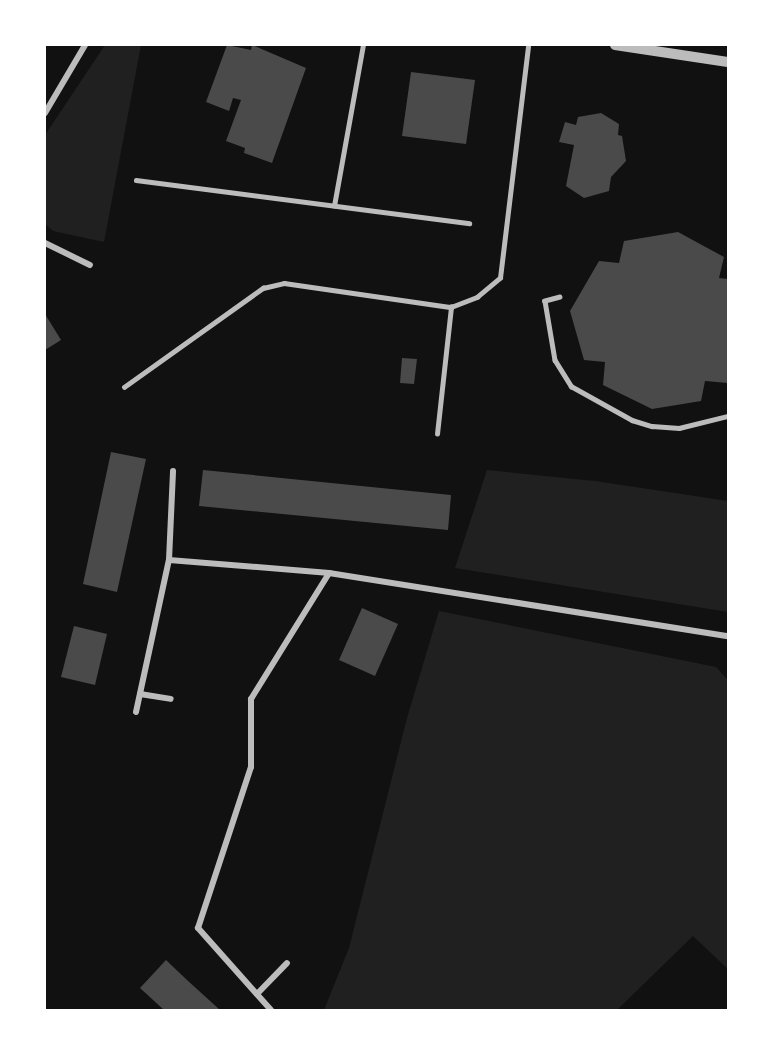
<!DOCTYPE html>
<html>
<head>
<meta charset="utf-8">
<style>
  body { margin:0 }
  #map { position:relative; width:773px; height:1055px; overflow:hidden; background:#111; font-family:Ubuntu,sans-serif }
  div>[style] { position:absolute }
  .green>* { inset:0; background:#202020 }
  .building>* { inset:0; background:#4a4a4a }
  .service>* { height:4.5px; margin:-2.25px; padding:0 2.25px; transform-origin:2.25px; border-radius:2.25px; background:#bcbcbc }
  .minor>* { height:6px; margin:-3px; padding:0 3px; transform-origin:3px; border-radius:3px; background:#bcbcbc }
  .tertiary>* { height:10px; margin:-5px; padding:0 5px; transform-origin:5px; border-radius:5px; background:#bcbcbc }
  span { translate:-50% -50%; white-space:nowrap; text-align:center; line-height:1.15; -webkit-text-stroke:4.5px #fff; paint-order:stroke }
  .frame { position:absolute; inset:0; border:46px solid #fff; pointer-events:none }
</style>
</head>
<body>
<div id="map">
  <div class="green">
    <i style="clip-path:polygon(105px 45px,141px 45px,104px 242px,53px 231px,45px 224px,45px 135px)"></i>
    <i style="clip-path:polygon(487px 470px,595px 481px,728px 501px,728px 612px,455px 568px)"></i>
    <i style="clip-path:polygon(439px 611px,716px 667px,728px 680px,728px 969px,693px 936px,617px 1010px,324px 1010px,349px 948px,407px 718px)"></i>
  </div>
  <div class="building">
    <i style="clip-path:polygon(227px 45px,251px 50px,252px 45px,306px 68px,272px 163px,244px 153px,245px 148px,226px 141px,241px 100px,233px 98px,229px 111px,206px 102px)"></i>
    <i style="clip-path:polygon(411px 72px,475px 80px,466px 144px,402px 136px)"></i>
    <i style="clip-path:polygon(601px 113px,619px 124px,618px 135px,622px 136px,626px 161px,611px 177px,609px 191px,584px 198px,566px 186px,574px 145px,559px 142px,565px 122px,576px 125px,578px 117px)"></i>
    <i style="clip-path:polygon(678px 232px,724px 257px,719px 278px,728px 279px,728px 383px,705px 381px,701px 401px,652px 409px,603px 385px,605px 362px,584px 360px,570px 311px,599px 261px,619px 263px,624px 241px)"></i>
    <i style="clip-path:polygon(45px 314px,61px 340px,45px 350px)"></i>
    <i style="clip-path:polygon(402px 358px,417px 359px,414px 384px,400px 383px)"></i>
    <i style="clip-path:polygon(111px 452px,146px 459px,117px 592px,83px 584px)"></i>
    <i style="clip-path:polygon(203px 470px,451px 495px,448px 530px,199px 506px)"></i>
    <i style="clip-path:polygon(362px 608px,398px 624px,375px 676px,339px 660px)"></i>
    <i style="clip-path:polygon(74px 626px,107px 634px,95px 685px,61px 677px)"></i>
    <i style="clip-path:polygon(166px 960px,187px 980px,220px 1010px,164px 1010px,140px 988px)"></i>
  </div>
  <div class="service">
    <i style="left:136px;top:180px;width:336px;rotate:7.4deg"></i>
    <i style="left:334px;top:206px;width:164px;rotate:-79.8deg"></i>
    <i style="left:560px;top:297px;width:16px;rotate:165deg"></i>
    <i style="left:545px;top:301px;width:60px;rotate:80.4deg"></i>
    <i style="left:555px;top:360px;width:31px;rotate:58deg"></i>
    <i style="left:571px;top:386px;width:70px;rotate:29.1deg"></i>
    <i style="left:632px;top:420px;width:21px;rotate:17deg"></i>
    <i style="left:652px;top:426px;width:27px;rotate:4deg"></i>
    <i style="left:679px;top:428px;width:50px;rotate:-13.8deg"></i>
    <i style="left:124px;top:387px;width:171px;rotate:-35.5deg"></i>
    <i style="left:263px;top:288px;width:22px;rotate:-13deg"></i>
    <i style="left:284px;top:283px;width:169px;rotate:8.2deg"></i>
    <i style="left:451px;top:307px;width:28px;rotate:-21deg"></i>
    <i style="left:477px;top:297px;width:30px;rotate:-40deg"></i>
    <i style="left:500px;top:278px;width:235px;rotate:-83.1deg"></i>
    <i style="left:437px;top:434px;width:128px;rotate:-83.7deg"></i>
  </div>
  <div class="minor">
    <i style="left:45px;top:113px;width:79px;rotate:-59.5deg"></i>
    <i style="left:45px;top:243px;width:50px;rotate:26.1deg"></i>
    <i style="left:169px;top:560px;width:161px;rotate:4.6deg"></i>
    <i style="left:140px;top:694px;width:31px;rotate:9deg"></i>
    <i style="left:136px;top:712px;width:156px;rotate:-77.8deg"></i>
    <i style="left:169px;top:560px;width:89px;rotate:-87.4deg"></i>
    <i style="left:257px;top:994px;width:43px;rotate:-45.9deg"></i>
    <i style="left:271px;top:1010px;width:110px;rotate:-131.7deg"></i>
    <i style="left:198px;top:928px;width:169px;rotate:-71.8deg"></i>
    <i style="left:251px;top:767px;width:68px;rotate:-90deg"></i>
    <i style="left:251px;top:699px;width:148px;rotate:-58.2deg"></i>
    <i style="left:329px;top:573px;width:404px;rotate:9deg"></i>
  </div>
  <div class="tertiary">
    <i style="left:615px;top:45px;width:114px;rotate:8.6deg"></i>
  </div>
  <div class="frame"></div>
</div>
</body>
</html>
